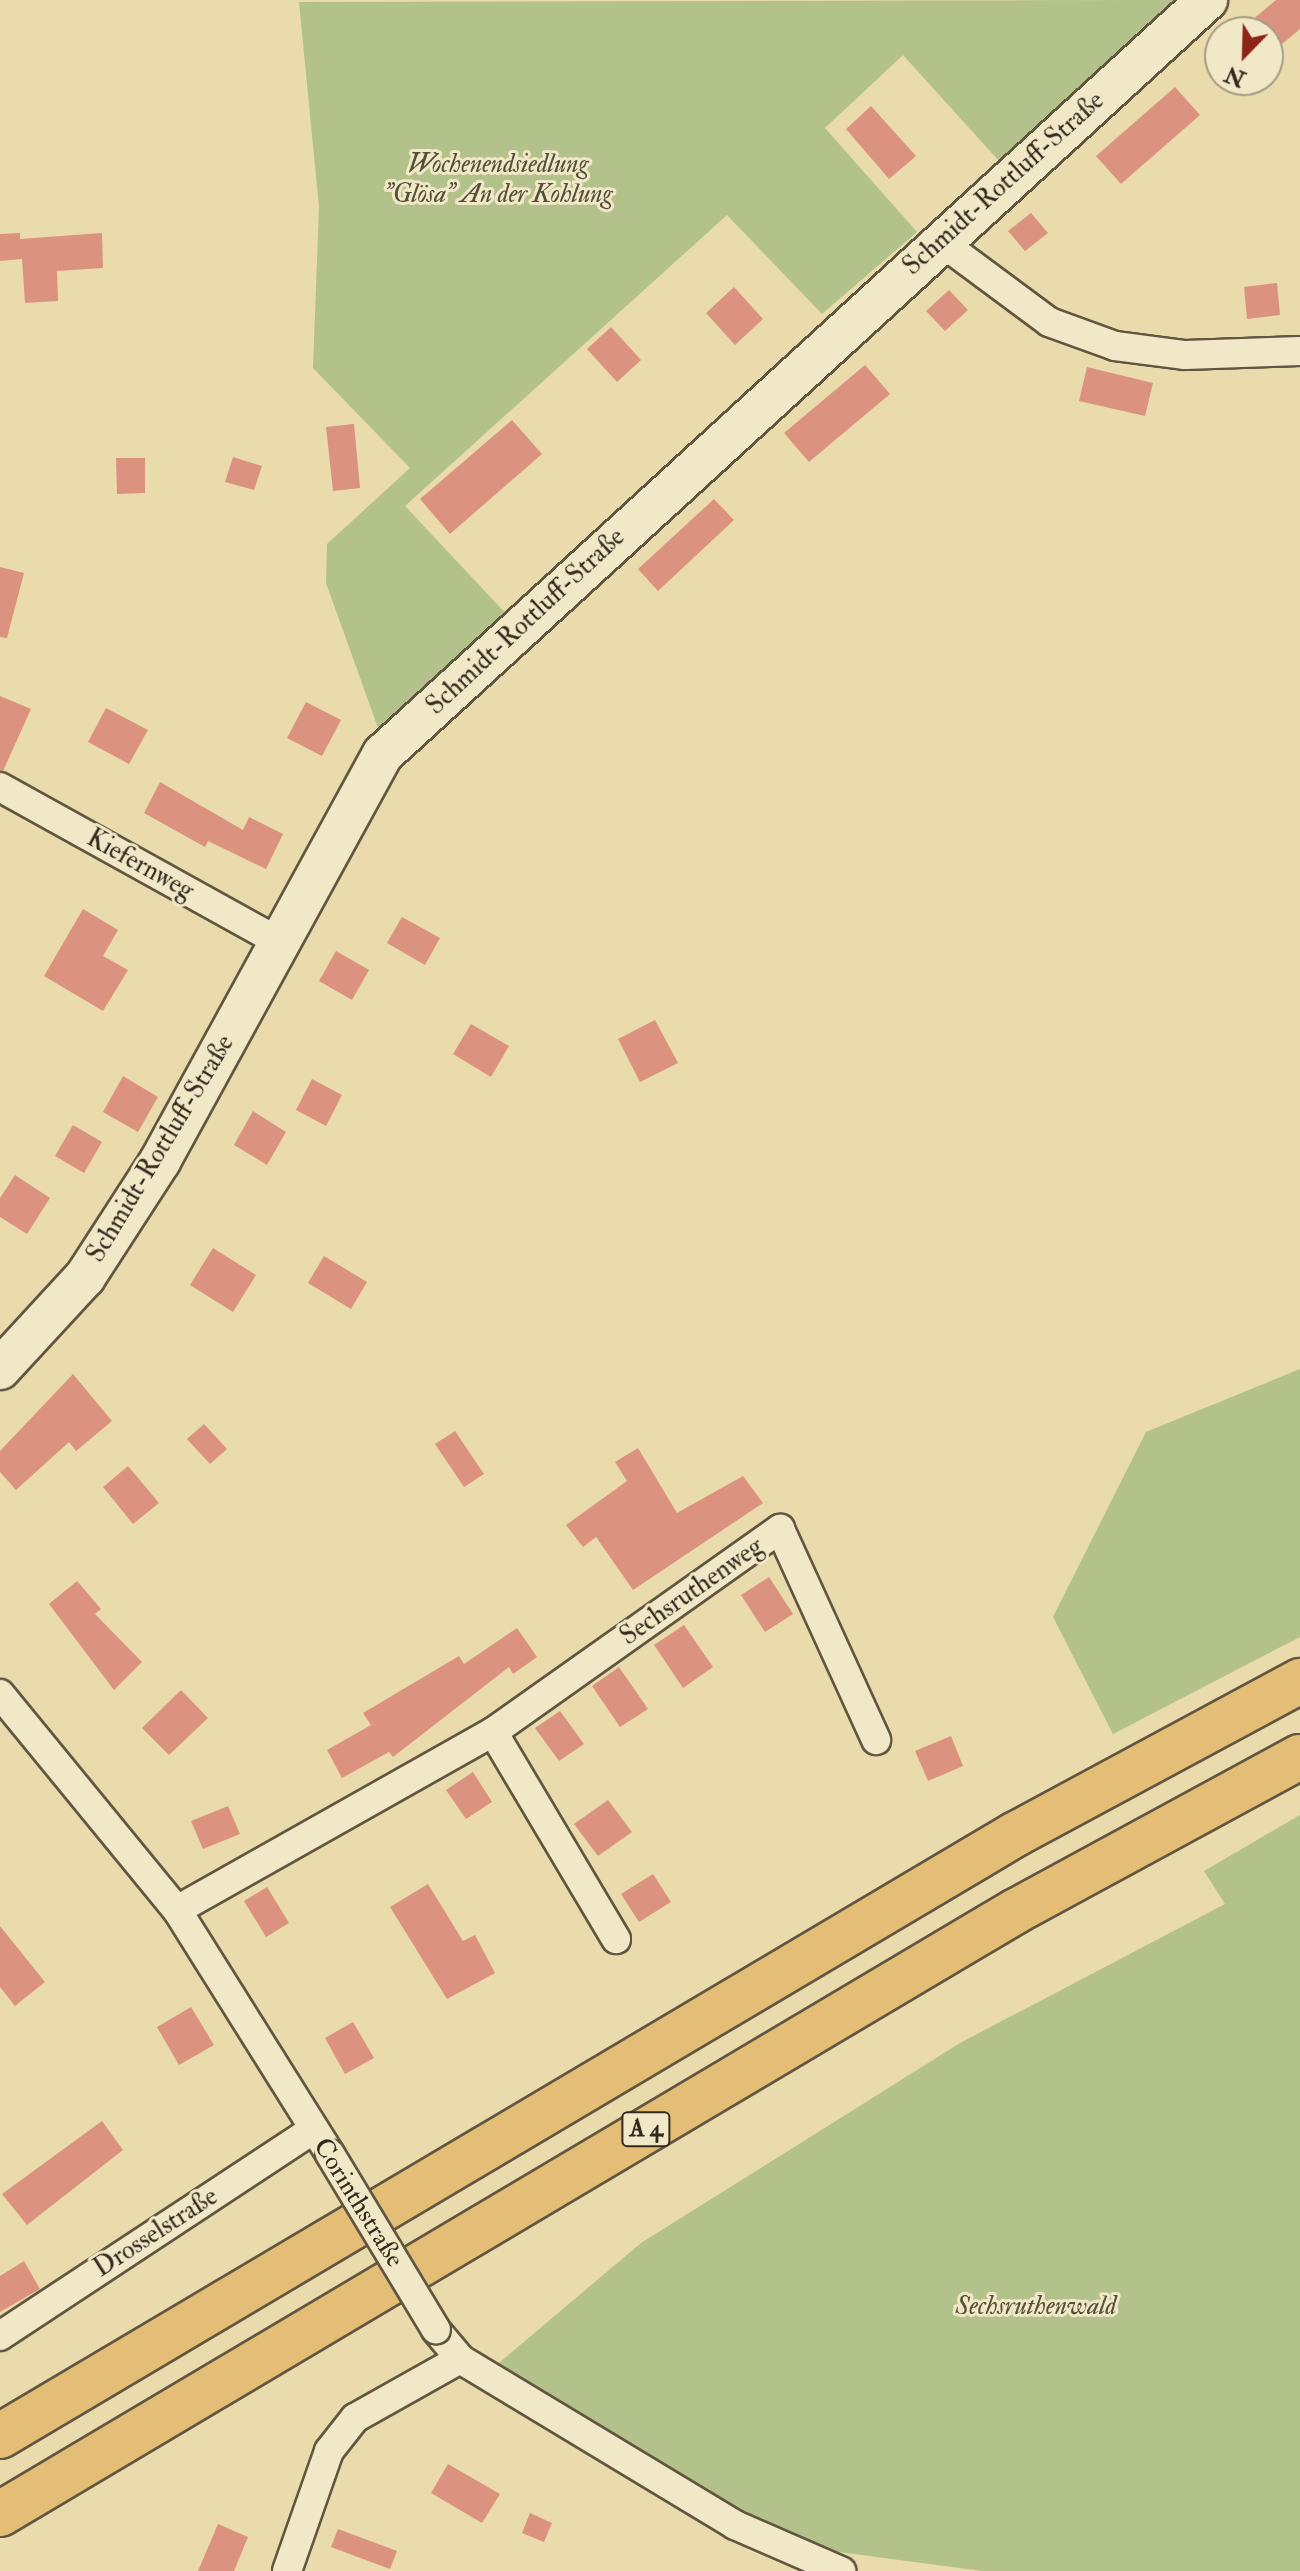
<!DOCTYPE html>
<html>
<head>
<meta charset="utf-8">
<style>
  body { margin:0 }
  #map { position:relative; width:1300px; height:2571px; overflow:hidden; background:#e9dbab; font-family:"IM FELL Double Pica",serif }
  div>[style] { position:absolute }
  .green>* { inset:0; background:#b3c18b }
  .building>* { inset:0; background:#db9380 }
  .roads { filter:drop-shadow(2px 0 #615640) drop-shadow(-2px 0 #615640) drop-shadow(0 2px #615640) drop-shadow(0 -2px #615640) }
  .street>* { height:28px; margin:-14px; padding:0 14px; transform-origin:14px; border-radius:14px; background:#f1e8c8 }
  .secondary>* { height:40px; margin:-20px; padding:0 20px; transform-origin:20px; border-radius:20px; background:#f1e8c8 }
  .highway>* { height:44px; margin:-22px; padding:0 22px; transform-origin:22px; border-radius:22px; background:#e4be76 }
  .bridges { filter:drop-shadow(2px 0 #615640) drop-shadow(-2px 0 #615640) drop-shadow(0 2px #615640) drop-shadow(0 -2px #615640) }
  .street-bridge>* { height:28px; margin:-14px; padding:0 14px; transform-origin:14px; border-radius:14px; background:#f1e8c8 }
  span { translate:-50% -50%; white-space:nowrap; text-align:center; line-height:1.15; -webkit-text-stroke:6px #f1e8c8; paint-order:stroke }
  .shield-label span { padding:2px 6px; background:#f1e8c8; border:2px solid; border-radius:6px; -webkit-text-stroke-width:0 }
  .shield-label { font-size:24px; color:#34291c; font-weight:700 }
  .park-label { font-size:26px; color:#544f38; font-style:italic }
  .street-label { font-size:26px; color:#34291c }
  .north { position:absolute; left:1204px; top:16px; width:80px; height:80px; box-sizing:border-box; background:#f1e8c8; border:2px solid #a59c83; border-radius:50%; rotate:203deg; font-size:22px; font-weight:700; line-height:32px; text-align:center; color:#34291c }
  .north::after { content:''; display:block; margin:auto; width:28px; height:36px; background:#8f2418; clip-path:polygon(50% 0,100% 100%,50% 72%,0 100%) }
</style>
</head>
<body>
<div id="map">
  <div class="green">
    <i style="clip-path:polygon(1173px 0,999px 161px,903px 55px,825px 128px,917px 232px,822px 314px,727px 215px,405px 506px,510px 618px,382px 739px,326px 583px,327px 544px,410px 468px,313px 368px,319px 207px,299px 2px)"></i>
    <i style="clip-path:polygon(1300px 1369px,1300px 1637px,1113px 1734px,1053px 1617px,1146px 1432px)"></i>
    <i style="clip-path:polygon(1300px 1815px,1300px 2571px,982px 2571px,809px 2548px,493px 2368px,641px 2243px,960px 2043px,1225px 1904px,1204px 1871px)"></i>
  </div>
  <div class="building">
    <i style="clip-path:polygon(1276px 0,1300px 0,1300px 29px,1268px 56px,1268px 32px,1238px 32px)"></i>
    <i style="clip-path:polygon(1175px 87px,1200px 115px,1121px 184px,1096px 156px)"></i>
    <i style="clip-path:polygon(871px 106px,916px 156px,889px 179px,846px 129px)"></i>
    <i style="clip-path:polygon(1031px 213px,1048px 233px,1025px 251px,1008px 231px)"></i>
    <i style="clip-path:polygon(20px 233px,20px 239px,102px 233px,103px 268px,57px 271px,58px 301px,25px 303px,22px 259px,0 261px,0 234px)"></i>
    <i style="clip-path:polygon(1277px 283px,1280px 315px,1247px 319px,1244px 287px)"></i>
    <i style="clip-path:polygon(734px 287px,763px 319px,735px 345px,706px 313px)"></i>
    <i style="clip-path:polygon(949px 290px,968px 310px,945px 331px,926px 311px)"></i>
    <i style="clip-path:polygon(611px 327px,641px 360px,617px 382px,587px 349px)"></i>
    <i style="clip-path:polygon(865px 365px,890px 394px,809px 462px,784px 433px)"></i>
    <i style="clip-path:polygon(1087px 367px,1153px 383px,1145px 416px,1079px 401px)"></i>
    <i style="clip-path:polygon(512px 420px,542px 454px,450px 534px,420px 499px)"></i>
    <i style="clip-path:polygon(354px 424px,360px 488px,333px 491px,326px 427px)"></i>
    <i style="clip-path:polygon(233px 457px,262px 466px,254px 490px,225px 482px)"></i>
    <i style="clip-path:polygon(116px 458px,145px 458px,145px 493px,117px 494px)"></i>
    <i style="clip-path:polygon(714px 499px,734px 520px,658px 591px,638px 569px)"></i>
    <i style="clip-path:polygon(0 567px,24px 573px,7px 638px,0 637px)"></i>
    <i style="clip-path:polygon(0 696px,31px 709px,3px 771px,0 770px)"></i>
    <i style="clip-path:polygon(306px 702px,341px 720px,322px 756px,287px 738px)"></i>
    <i style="clip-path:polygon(106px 708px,148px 730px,129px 764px,88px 742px)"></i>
    <i style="clip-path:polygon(160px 782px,243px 830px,249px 817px,283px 834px,266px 869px,208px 841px,205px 847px,144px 813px)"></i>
    <i style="clip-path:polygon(83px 909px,118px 930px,103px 956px,128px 970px,103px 1011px,44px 976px)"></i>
    <i style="clip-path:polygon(402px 917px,440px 938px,425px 965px,387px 943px)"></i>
    <i style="clip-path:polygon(336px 951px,369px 970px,352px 1000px,319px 981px)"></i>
    <i style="clip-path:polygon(655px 1020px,678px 1063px,640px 1082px,618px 1039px)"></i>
    <i style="clip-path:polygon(471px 1024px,509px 1046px,491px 1077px,453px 1054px)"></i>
    <i style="clip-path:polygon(123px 1076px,158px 1097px,138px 1132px,103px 1112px)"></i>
    <i style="clip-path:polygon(312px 1079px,342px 1095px,326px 1126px,296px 1110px)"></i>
    <i style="clip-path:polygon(253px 1111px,286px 1132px,267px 1165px,234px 1145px)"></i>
    <i style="clip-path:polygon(73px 1125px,102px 1142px,84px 1173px,55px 1156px)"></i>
    <i style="clip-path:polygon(15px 1175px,50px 1198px,27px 1234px,0 1217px,0 1198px)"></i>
    <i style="clip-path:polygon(213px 1248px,256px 1275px,233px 1312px,190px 1285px)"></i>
    <i style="clip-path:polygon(324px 1256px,367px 1282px,351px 1309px,308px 1283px)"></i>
    <i style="clip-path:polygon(73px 1374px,112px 1421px,76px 1451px,69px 1442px,16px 1490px,0 1472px,0 1451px)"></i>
    <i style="clip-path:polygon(204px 1424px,227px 1449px,210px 1464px,187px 1439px)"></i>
    <i style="clip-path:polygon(455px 1431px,484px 1474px,464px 1487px,435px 1444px)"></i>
    <i style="clip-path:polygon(638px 1448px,677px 1513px,743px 1476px,763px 1503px,633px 1590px,596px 1537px,583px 1547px,566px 1525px,627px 1481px,615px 1462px)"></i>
    <i style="clip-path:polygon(128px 1466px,159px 1503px,133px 1524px,103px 1487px)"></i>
    <i style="clip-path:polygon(769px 1577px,793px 1614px,765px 1632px,741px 1595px)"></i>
    <i style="clip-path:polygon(77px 1581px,101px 1609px,95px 1614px,142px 1662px,114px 1690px,49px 1604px)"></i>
    <i style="clip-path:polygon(684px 1625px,713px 1667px,683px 1688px,654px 1645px)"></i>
    <i style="clip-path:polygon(517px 1628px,537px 1657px,513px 1674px,509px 1667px,393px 1757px,389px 1752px,342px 1778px,327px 1750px,371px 1725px,363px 1713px,459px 1656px,464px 1664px)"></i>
    <i style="clip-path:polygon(619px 1667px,648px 1709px,620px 1727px,592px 1686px)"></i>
    <i style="clip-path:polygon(181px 1690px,208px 1718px,169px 1755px,142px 1728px)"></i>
    <i style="clip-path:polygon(560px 1711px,584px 1744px,559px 1761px,535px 1728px)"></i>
    <i style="clip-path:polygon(951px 1736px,963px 1766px,928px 1781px,915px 1751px)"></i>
    <i style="clip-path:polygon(473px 1772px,492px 1802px,466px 1819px,446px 1790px)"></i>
    <i style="clip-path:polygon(608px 1800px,632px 1832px,598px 1856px,574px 1824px)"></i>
    <i style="clip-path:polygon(228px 1806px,240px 1834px,203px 1849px,191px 1821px)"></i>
    <i style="clip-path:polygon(653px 1874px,671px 1902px,639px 1922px,621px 1894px)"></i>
    <i style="clip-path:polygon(428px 1884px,463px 1941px,475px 1935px,495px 1973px,447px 1999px,390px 1907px)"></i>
    <i style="clip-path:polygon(267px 1887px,289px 1923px,266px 1937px,244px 1901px)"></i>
    <i style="clip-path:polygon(0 1926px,45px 1982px,15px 2006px,0 1987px)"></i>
    <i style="clip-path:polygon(191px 2007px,214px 2045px,179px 2065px,157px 2027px)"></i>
    <i style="clip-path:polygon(353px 2022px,374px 2058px,345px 2074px,325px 2038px)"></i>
    <i style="clip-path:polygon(102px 2121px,123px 2150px,27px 2225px,2px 2194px)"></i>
    <i style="clip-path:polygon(24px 2261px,40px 2289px,0 2312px,0 2276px)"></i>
    <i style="clip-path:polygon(448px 2464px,500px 2494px,482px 2523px,431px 2493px)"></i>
    <i style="clip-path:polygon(530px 2513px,552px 2523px,544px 2542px,522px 2533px)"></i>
    <i style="clip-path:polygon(218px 2524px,248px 2537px,234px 2571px,198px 2571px)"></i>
    <i style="clip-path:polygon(338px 2529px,397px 2551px,390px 2569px,331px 2547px)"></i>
  </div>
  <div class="roads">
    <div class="street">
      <i style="left:940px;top:241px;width:136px;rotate:36.6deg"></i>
      <i style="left:1049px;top:322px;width:70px;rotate:20deg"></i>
      <i style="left:1115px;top:346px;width:71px;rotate:7.3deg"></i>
      <i style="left:1185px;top:355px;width:115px;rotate:-2deg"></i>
      <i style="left:0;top:787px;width:321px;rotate:29deg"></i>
      <i style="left:0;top:1694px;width:279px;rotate:50.7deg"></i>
      <i style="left:177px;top:1910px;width:288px;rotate:57.9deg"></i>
      <i style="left:493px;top:1732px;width:241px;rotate:59.3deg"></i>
      <i style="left:177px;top:1910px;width:363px;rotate:-29.4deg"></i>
      <i style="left:493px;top:1732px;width:352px;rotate:-35.3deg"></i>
      <i style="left:780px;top:1529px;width:232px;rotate:65.5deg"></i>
      <i style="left:436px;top:2330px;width:38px;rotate:50deg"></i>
      <i style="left:460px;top:2359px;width:321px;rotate:31.1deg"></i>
      <i style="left:735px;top:2525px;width:116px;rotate:23.5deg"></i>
      <i style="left:0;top:2336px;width:375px;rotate:-33.4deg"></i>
      <i style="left:287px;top:2571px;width:127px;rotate:-70.7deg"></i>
      <i style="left:329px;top:2451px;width:42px;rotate:-51.8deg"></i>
      <i style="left:355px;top:2418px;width:120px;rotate:-29.3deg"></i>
    </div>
    <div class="secondary">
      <i style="left:0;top:1369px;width:125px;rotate:-47.3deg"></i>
      <i style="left:85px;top:1277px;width:138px;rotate:-57.1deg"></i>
      <i style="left:160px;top:1161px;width:464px;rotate:-61.3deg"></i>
      <i style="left:383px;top:754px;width:1117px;rotate:-42.46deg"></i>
    </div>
    <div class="highway">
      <i style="left:0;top:2436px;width:1181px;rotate:-30.65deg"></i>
      <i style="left:1016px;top:1834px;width:323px;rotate:-28.3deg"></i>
      <i style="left:0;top:2514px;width:1181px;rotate:-30.69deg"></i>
      <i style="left:1016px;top:1911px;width:323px;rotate:-28.5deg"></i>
    </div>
  </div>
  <div class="bridges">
    <div class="street-bridge">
      <i style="left:330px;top:2154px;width:205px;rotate:58.9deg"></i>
    </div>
  </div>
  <div class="shield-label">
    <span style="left:646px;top:2129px">A 4</span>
  </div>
  <div class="park-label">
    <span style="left:498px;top:180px">Wochenendsiedlung<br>"Glösa" An der Kohlung</span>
    <span style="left:1036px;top:2307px">Sechsruthenwald</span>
  </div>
  <div class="street-label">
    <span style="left:1004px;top:184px;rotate:-42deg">Schmidt-Rottluff-Straße</span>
    <span style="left:526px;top:622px;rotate:-43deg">Schmidt-Rottluff-Straße</span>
    <span style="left:140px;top:865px;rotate:29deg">Kiefernweg</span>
    <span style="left:161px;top:1149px;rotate:-59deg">Schmidt-Rottluff-Straße</span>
    <span style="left:692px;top:1592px;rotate:-35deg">Sechsruthenweg</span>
    <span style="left:358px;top:2203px;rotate:58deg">Corinthstraße</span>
    <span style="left:156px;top:2233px;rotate:-33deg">Drosselstraße</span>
  </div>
  <div class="north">N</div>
</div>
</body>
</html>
